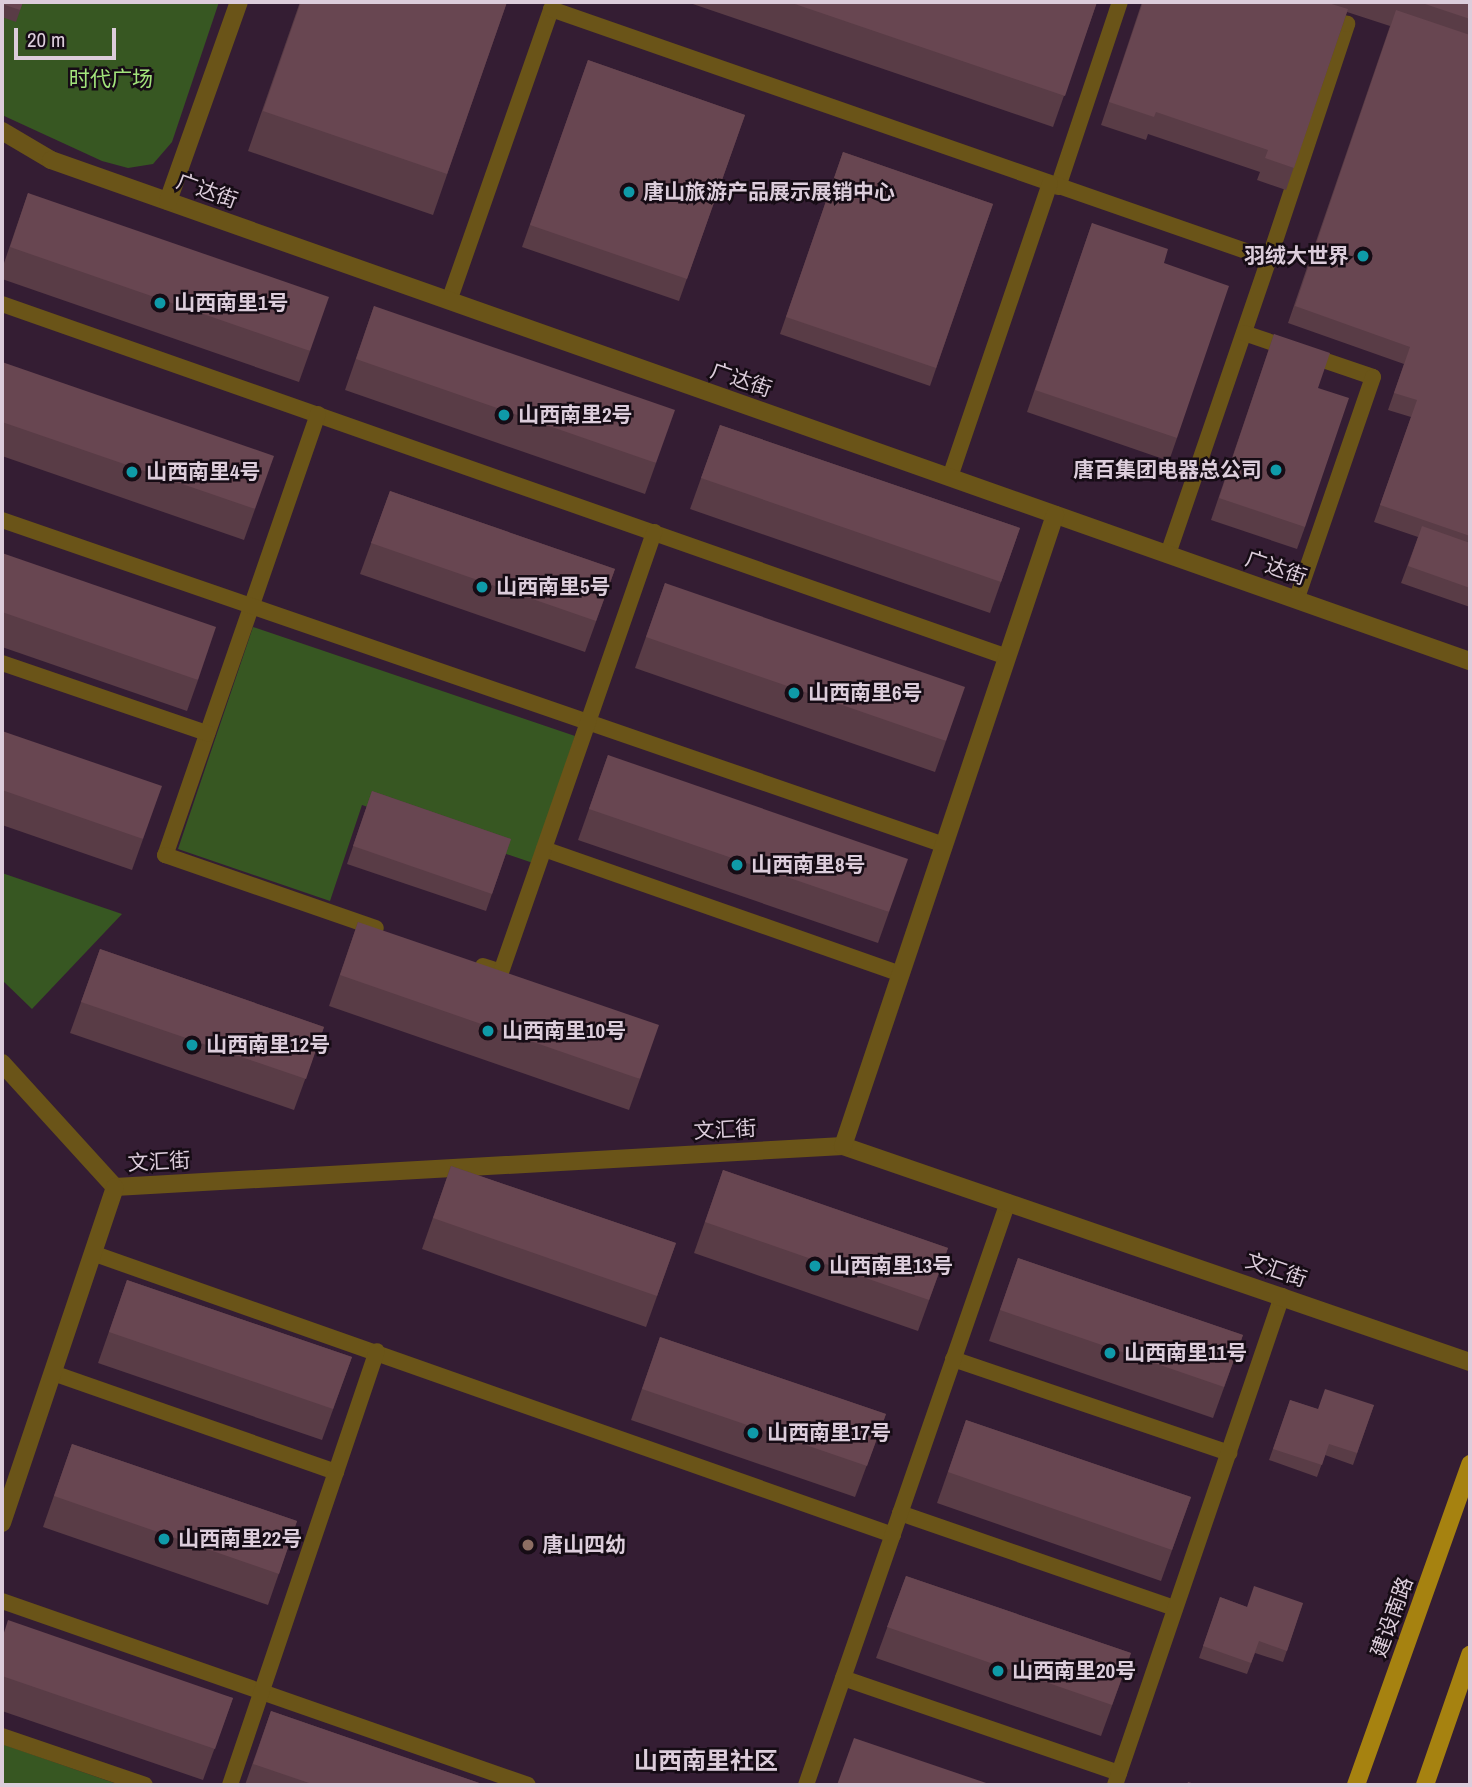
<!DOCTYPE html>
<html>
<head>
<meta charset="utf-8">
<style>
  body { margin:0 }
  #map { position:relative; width:1472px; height:1787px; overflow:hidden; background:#341d33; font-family:"Archivo Narrow","Noto Sans SC",sans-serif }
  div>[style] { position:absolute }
  .green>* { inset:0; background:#375722 }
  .lane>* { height:16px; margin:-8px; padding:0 8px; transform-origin:8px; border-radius:8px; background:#6a5418 }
  .street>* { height:18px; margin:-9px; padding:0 9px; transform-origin:9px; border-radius:9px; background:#6a5418 }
  .primary>* { height:18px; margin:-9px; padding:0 9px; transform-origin:9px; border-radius:9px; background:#a68210 }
  .wall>* { inset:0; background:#593c46 }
  .building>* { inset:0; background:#684651 }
  .dots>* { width:19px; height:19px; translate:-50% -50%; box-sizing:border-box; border:4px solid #160c15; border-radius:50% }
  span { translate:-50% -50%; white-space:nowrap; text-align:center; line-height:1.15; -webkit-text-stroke:5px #160c15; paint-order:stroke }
  .park-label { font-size:21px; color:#a3e57c }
  .street-label { font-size:21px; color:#dccddb }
  .poi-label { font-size:21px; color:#dccddb; font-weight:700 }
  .left { translate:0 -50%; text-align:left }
  .right { translate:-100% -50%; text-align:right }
  .quarter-label { font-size:24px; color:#dccddb; font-weight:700 }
  .frame { position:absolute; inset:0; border:4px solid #dccddb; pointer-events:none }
  .scale { position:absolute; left:14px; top:28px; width:102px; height:32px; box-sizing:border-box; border:4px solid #dccddb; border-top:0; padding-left:9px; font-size:21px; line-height:24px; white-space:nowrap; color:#dccddb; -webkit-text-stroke:5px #160c15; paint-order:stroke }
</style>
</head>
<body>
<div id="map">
  <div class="green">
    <i style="clip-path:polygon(2px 2px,219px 2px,172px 142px,153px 164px,128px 168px,102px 161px,2px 115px)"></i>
    <i style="clip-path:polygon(253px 627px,575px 736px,533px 863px,362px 805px,330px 901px,178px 849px)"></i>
    <i style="clip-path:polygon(2px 873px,122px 914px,32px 1009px,2px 980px)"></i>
    <i style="clip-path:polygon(2px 1744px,120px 1785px,2px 1785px)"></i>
  </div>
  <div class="lane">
    <i style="left:1058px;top:187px;width:195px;rotate:-71.5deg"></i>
    <i style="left:1269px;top:259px;width:248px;rotate:-71.6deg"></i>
    <i style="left:1347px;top:24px;width:23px;rotate:-162deg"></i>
    <i style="left:449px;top:301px;width:309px;rotate:-70.7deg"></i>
    <i style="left:551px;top:9px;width:760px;rotate:19.2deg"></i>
    <i style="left:1269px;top:259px;width:312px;rotate:108.9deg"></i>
    <i style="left:2px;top:304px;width:1065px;rotate:19.35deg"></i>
    <i style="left:1244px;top:333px;width:136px;rotate:18.8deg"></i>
    <i style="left:1373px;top:377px;width:236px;rotate:109deg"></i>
    <i style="left:318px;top:414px;width:467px;rotate:109.1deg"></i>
    <i style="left:165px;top:855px;width:223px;rotate:19.1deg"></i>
    <i style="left:950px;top:477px;width:310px;rotate:-71.2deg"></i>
    <i style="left:2px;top:520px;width:996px;rotate:19.03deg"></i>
    <i style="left:2px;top:663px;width:217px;rotate:18.9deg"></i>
    <i style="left:544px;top:849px;width:378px;rotate:19.3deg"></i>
    <i style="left:483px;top:966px;width:19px;rotate:18deg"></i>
    <i style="left:501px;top:972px;width:466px;rotate:-70.8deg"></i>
    <i style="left:95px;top:1254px;width:846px;rotate:19.4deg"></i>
    <i style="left:953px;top:1359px;width:292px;rotate:18.8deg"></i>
    <i style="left:53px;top:1373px;width:300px;rotate:19.3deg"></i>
    <i style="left:900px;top:1513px;width:291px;rotate:19.1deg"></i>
    <i style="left:2px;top:1601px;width:557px;rotate:19.28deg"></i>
    <i style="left:843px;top:1678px;width:292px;rotate:19deg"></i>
    <i style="left:2px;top:1736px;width:151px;rotate:18.9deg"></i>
    <i style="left:230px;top:1785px;width:458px;rotate:-71.3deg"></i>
    <i style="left:806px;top:1785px;width:617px;rotate:-70.89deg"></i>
    <i style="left:1115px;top:1785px;width:517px;rotate:-71.14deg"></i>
  </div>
  <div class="street">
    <i style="left:2px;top:131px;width:57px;rotate:30.6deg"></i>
    <i style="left:51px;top:160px;width:1505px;rotate:19.45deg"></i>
    <i style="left:168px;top:201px;width:211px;rotate:-70.4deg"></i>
    <i style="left:2px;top:1063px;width:168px;rotate:47.7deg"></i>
    <i style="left:115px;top:1187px;width:729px;rotate:-3.22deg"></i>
    <i style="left:843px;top:1146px;width:663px;rotate:19.01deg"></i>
    <i style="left:843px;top:1146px;width:666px;rotate:-71.43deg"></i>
    <i style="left:2px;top:1523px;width:354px;rotate:-71.4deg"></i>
  </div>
  <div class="primary">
    <i style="left:1356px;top:1785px;width:341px;rotate:-70.4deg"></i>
    <i style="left:1425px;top:1785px;width:138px;rotate:-70.9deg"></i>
  </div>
  <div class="wall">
    <i style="clip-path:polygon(2px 2px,23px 2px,16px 22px,2px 17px)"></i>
    <i style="clip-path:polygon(300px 2px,507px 2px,433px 215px,248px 151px)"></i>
    <i style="clip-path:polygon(687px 2px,1097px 2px,1053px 127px)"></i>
    <i style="clip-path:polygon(1142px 2px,1470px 2px,1470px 607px,1401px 583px,1418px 537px,1374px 522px,1411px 417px,1388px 410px,1404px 364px,1288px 323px,1390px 26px,1347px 12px,1286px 190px,1257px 180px,1260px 172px,1148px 134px,1146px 140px,1101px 125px)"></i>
    <i style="clip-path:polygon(588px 60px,745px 115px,679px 301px,522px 247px)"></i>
    <i style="clip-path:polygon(843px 152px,993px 204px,930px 386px,780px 334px)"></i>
    <i style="clip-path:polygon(28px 193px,310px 351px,299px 382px,2px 279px,2px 269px)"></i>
    <i style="clip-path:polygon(1092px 223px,1164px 263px,1177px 438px,1169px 461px,1027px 412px)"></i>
    <i style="clip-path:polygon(374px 306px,656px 463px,645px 494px,345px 390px)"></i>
    <i style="clip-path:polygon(1274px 334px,1318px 388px,1305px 527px,1297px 549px,1211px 520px)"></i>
    <i style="clip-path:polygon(2px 362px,255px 509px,244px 540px,2px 456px)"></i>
    <i style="clip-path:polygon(720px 425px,1020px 528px,990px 613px,690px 509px)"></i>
    <i style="clip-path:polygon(390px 491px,615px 569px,585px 652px,360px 574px)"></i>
    <i style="clip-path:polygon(2px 553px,198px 680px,187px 711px,2px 647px)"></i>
    <i style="clip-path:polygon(665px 583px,946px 741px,935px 772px,635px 668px)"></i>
    <i style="clip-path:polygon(2px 731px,143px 839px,132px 870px,2px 825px)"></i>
    <i style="clip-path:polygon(608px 755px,889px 912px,878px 943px,578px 840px)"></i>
    <i style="clip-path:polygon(372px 791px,511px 839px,486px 911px,347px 864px)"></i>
    <i style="clip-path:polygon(358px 922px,640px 1079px,629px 1110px,329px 1006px)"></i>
    <i style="clip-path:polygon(100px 949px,324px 1027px,294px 1110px,70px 1033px)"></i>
    <i style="clip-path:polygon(451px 1166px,676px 1243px,646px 1327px,422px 1249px)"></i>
    <i style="clip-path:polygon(723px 1170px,948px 1248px,918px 1331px,694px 1253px)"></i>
    <i style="clip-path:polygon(1018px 1258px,1243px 1335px,1213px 1418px,989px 1341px)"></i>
    <i style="clip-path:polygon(127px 1280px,352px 1357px,322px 1440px,98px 1363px)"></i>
    <i style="clip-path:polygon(660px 1337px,886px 1414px,855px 1497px,631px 1420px)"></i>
    <i style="clip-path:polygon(1290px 1400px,1317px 1409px,1374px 1405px,1353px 1465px,1325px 1455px,1317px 1477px,1269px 1460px)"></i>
    <i style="clip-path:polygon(966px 1420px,1191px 1497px,1161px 1581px,937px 1503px)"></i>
    <i style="clip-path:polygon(72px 1444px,297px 1521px,268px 1605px,43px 1527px)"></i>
    <i style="clip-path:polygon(906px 1576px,1131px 1653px,1101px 1736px,876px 1658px)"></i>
    <i style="clip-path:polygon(1220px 1597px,1247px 1607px,1303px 1603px,1283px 1662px,1255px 1653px,1247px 1674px,1199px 1658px)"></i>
    <i style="clip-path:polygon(2px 1638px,233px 1698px,203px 1780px,2px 1711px)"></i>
    <i style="clip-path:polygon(271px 1711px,485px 1785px,245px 1785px)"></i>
  </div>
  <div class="building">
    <i style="clip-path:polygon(2px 2px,23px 2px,20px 10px,2px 4px)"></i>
    <i style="clip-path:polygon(301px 2px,507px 2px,447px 174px,263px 111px)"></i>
    <i style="clip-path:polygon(789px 2px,1097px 2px,1065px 96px)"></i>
    <i style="clip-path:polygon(1143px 2px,1325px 2px,1348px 9px,1294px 168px,1265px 158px,1268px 150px,1156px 112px,1154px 117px,1109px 102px)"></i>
    <i style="clip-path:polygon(1419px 2px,1470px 2px,1470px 19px)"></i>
    <i style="clip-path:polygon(1396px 10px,1470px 35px,1470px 536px,1380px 505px,1417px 400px,1394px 393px,1410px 347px,1295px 306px)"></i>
    <i style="clip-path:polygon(588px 60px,745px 115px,687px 279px,530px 225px)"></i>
    <i style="clip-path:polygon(843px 152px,993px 204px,936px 368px,786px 317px)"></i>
    <i style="clip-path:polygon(28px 193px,329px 297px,310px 351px,10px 247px)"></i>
    <i style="clip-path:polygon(1092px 223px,1168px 249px,1164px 263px,1229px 286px,1177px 438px,1035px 390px)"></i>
    <i style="clip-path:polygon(374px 306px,675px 410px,656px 463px,356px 359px)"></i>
    <i style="clip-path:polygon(1274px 334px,1330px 353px,1318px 388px,1349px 398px,1305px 527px,1219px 498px)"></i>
    <i style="clip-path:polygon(2px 362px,274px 456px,255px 509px,2px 422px)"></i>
    <i style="clip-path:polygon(720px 425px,1020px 528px,1001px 582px,701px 478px)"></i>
    <i style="clip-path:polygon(390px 491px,615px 569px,596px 621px,371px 543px)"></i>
    <i style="clip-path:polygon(1422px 526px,1470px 543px,1470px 588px,1408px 566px)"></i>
    <i style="clip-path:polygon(2px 553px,216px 627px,198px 680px,2px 612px)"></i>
    <i style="clip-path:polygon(665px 583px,965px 687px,946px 741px,646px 637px)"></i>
    <i style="clip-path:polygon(2px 731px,162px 786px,143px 839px,2px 790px)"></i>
    <i style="clip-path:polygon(608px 755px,908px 859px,889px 912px,589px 809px)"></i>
    <i style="clip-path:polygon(372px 791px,511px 839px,492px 894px,353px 846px)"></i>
    <i style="clip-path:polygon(358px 922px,659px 1025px,640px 1079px,340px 975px)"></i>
    <i style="clip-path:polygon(100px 949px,324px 1027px,306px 1079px,81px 1002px)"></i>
    <i style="clip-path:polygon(451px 1166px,676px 1243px,657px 1296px,433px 1218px)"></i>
    <i style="clip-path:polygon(723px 1170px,948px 1248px,929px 1300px,705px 1222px)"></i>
    <i style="clip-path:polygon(1018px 1258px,1243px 1335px,1224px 1387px,1000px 1310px)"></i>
    <i style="clip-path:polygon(127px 1280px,352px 1357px,333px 1409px,109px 1332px)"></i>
    <i style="clip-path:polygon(660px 1337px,886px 1414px,867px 1466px,642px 1389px)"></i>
    <i style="clip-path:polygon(1325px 1389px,1374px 1405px,1357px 1453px,1329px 1444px,1322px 1465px,1273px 1449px,1290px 1400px,1318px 1409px)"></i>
    <i style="clip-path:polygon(966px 1420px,1191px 1497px,1172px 1550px,948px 1472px)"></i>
    <i style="clip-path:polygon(72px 1444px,297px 1521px,279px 1574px,54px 1496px)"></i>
    <i style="clip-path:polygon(906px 1576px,1131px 1653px,1112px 1705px,887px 1627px)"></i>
    <i style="clip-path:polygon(1254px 1586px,1303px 1603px,1287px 1651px,1259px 1641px,1251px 1663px,1203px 1646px,1220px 1597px,1247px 1607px)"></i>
    <i style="clip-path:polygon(8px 1620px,233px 1698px,215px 1749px,2px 1676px,2px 1639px)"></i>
    <i style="clip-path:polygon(271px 1711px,485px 1785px,315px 1785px,253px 1764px)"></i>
    <i style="clip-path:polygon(854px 1738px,992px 1785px,837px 1785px)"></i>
    <i style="clip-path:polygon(1188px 1782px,1198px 1785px,1187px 1785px)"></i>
  </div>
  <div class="dots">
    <i style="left:629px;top:192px;background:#0f9aa8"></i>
    <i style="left:1363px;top:256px;background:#0f9aa8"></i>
    <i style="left:160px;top:303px;background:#0f9aa8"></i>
    <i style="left:504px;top:415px;background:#0f9aa8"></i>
    <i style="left:1276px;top:470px;background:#0f9aa8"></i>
    <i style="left:132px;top:472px;background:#0f9aa8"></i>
    <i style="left:482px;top:587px;background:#0f9aa8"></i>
    <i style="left:794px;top:693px;background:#0f9aa8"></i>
    <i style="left:737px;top:865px;background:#0f9aa8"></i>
    <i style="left:488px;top:1031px;background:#0f9aa8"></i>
    <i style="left:192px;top:1045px;background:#0f9aa8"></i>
    <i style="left:815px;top:1266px;background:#0f9aa8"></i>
    <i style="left:1110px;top:1353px;background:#0f9aa8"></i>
    <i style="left:753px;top:1433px;background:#0f9aa8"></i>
    <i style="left:164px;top:1539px;background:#0f9aa8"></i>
    <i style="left:528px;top:1545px;background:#8d6e63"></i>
    <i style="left:998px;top:1671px;background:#0f9aa8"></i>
  </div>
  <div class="park-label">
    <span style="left:111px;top:79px">时代广场</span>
  </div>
  <div class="street-label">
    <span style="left:207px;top:191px;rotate:20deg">广达街</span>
    <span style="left:741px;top:380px;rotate:19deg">广达街</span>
    <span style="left:1276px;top:568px;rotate:19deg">广达街</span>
    <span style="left:725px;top:1130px;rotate:-3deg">文汇街</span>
    <span style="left:159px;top:1162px;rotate:-3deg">文汇街</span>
    <span style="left:1276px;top:1270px;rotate:19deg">文汇街</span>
    <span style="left:1392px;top:1617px;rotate:-70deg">建设南路</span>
  </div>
  <div class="poi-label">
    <span class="left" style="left:643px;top:192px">唐山旅游产品展示展销中心</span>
    <span class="right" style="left:1349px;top:256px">羽绒大世界</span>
    <span class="left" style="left:174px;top:303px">山西南里1号</span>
    <span class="left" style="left:518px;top:415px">山西南里2号</span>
    <span class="right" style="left:1262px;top:470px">唐百集团电器总公司</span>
    <span class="left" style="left:146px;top:472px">山西南里4号</span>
    <span class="left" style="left:496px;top:587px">山西南里5号</span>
    <span class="left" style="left:808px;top:693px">山西南里6号</span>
    <span class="left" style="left:751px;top:865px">山西南里8号</span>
    <span class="left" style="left:502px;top:1031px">山西南里10号</span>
    <span class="left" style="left:206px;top:1045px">山西南里12号</span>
    <span class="left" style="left:829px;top:1266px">山西南里13号</span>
    <span class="left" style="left:1124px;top:1353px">山西南里11号</span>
    <span class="left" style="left:767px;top:1433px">山西南里17号</span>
    <span class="left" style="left:178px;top:1539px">山西南里22号</span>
    <span class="left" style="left:542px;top:1545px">唐山四幼</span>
    <span class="left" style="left:1012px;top:1671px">山西南里20号</span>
  </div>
  <div class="quarter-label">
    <span style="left:706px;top:1761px">山西南里社区</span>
  </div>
  <div class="frame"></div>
  <div class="scale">20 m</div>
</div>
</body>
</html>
